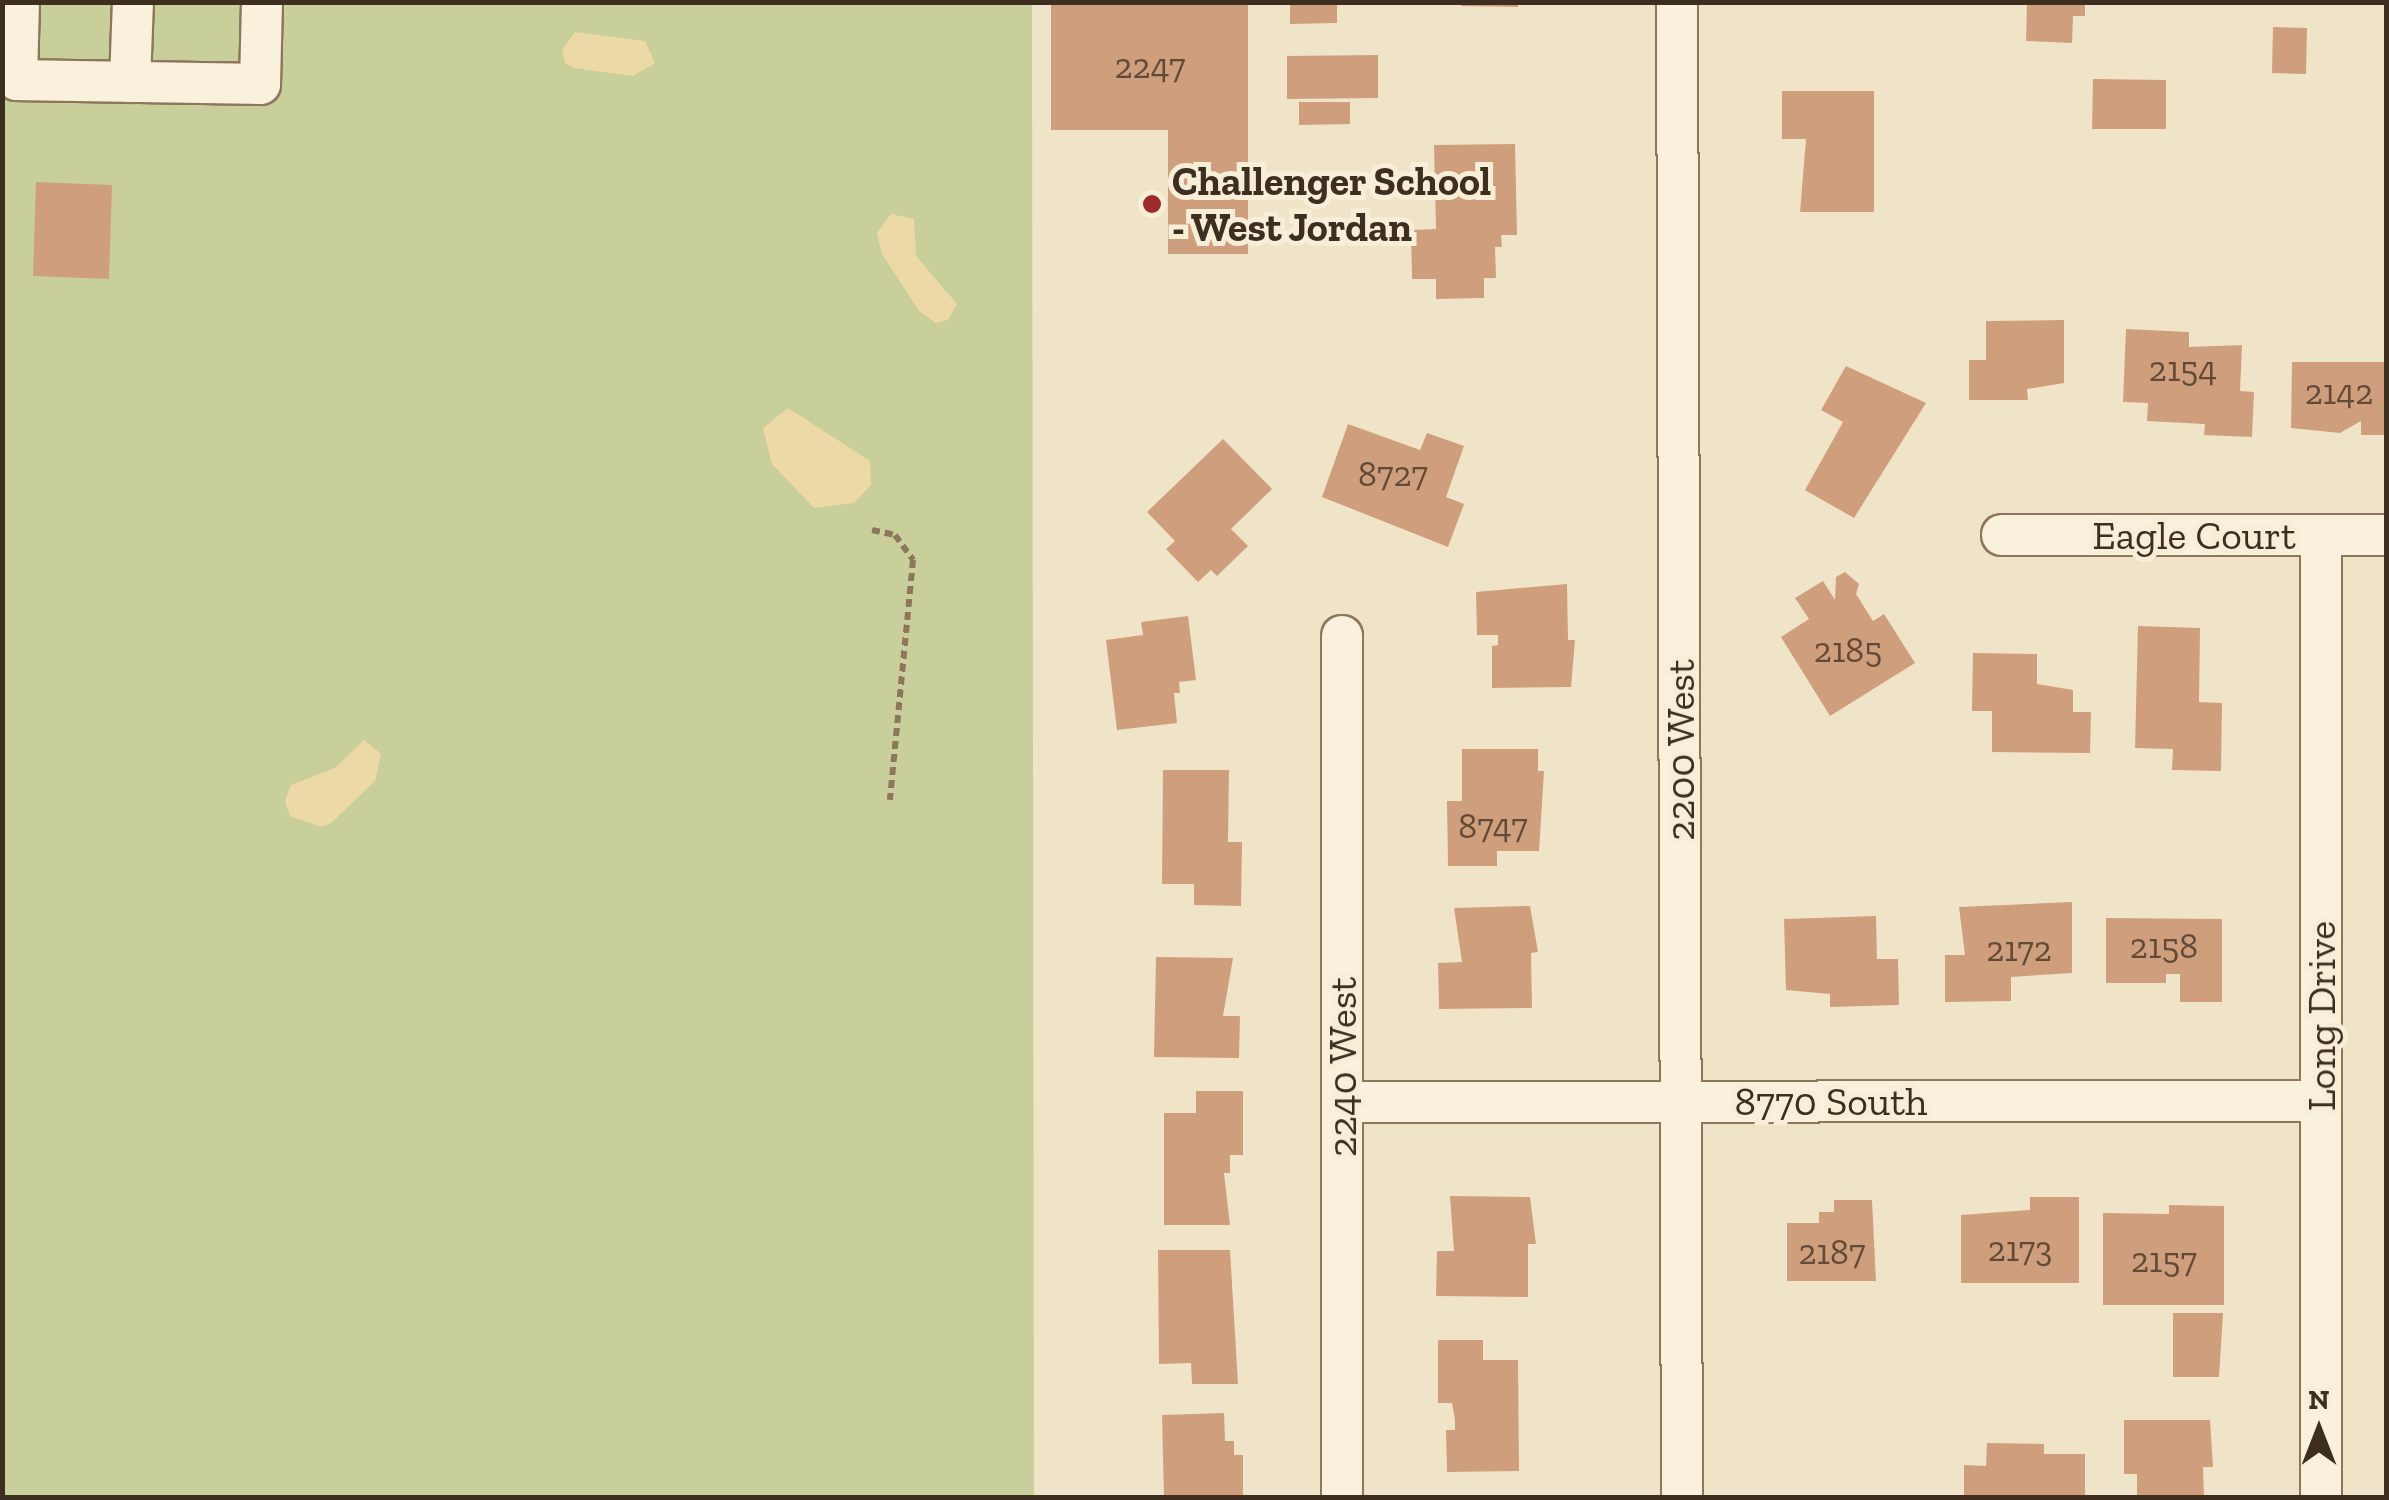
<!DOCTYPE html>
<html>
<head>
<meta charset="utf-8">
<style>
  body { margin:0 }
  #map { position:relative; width:2389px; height:1500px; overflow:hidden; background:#f0e4c8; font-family:"Zilla Slab",serif }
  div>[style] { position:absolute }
  .green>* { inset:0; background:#c9cf9b }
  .sand>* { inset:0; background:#ecd9a5 }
  .building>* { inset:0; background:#cf9f7d }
  .path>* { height:6px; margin-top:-3px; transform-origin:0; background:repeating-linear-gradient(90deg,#8d765c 0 8px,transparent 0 13px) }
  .roads { filter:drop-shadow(2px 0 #8d765c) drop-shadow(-2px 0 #8d765c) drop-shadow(0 2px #8d765c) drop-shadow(0 -2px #8d765c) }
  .minor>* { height:40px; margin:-20px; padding:0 20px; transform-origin:20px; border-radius:20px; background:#faf1dc }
  .dots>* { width:28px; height:28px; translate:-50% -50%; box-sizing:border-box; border:5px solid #f7eed8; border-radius:50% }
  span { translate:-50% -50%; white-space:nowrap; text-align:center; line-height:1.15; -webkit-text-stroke:10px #f7eed8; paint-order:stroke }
  .number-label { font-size:35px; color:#624a37 }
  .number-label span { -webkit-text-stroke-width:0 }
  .poi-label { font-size:40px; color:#3d2e20; font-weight:700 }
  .left { translate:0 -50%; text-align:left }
  .street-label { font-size:40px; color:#3d2e20 }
  .frame { position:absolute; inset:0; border:5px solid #3d2e20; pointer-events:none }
  .north { position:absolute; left:2269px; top:1380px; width:100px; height:100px; -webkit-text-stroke:8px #f7eed8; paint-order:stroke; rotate:0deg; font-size:28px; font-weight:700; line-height:40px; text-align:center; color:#3d2e20 }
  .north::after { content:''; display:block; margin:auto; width:35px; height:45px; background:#3d2e20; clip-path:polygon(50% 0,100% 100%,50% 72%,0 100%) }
</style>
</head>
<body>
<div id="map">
  <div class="green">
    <i style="clip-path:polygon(3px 3px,1032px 3px,1034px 1497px,3px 1497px)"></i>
  </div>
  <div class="sand">
    <i style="clip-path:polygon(575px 32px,645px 41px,655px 63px,633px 76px,574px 68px,565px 63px,562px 50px)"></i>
    <i style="clip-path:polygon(891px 214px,914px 219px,916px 256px,957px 304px,948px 320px,936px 323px,919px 311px,882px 254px,877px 233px)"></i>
    <i style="clip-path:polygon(788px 408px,870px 461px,871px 485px,854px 503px,814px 508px,772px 464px,763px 428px)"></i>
    <i style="clip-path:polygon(364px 740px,381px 754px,375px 781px,331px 823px,321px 827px,290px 816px,285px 801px,291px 785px,335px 768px)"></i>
  </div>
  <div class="building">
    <i style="clip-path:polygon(1051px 2px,1248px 2px,1248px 254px,1168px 254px,1168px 130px,1051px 130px)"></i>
    <i style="clip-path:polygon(1290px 2px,1337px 2px,1337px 23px,1290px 24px)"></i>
    <i style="clip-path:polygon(1461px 2px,1518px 2px,1518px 7px,1461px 6px)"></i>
    <i style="clip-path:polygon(2027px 2px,2085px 2px,2085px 16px,2073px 16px,2072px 43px,2026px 41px)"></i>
    <i style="clip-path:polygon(2273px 27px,2307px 28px,2306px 74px,2272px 73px)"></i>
    <i style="clip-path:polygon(1378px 55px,1378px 98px,1287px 99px,1287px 56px)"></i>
    <i style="clip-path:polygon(2093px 79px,2166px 80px,2166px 129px,2092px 129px)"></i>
    <i style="clip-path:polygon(1782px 91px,1874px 91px,1874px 212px,1800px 212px,1806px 139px,1782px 139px)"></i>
    <i style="clip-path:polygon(1299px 102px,1350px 102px,1350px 124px,1299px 125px)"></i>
    <i style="clip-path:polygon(1515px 144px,1517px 235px,1501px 235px,1502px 247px,1495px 247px,1496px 278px,1484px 278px,1484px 298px,1436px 299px,1436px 279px,1412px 279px,1411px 230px,1436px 229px,1434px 145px)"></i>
    <i style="clip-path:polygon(36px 182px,112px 185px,109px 279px,33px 276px)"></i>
    <i style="clip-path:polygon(2064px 320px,2064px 383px,2027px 389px,2028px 400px,1969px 400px,1969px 360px,1986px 360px,1986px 321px)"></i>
    <i style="clip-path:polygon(2126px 329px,2189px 332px,2189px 347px,2242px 345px,2240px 391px,2254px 392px,2252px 437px,2204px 435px,2205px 424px,2147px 421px,2148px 403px,2123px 402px)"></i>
    <i style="clip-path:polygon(2292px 362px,2386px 362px,2386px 435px,2361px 435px,2361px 421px,2340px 433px,2291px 428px)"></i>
    <i style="clip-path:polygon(1846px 366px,1926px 403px,1854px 518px,1805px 490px,1843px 422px,1821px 410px)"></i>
    <i style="clip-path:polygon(1348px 424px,1420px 450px,1427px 433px,1464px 446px,1446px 497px,1464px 504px,1448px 547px,1322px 497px)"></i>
    <i style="clip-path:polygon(1223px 439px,1272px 489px,1231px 529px,1248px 546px,1217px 576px,1211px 570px,1198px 582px,1166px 549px,1175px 541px,1147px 512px)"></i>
    <i style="clip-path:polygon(1845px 572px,1859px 584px,1856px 594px,1873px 621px,1884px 614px,1915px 663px,1830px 716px,1781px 637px,1809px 619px,1795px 598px,1823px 581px,1835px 600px,1836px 577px)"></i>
    <i style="clip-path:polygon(1567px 584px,1568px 640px,1575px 640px,1571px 687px,1492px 688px,1492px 646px,1498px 645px,1498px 635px,1477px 635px,1476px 592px)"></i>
    <i style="clip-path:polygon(1188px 616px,1196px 680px,1179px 682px,1180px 693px,1174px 693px,1177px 723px,1117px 730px,1106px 640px,1143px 635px,1141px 622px)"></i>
    <i style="clip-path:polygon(2138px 626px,2200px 628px,2199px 702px,2222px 703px,2221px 771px,2172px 770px,2173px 749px,2135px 748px)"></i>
    <i style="clip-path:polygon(1973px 653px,2037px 654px,2037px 684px,2073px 690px,2073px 712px,2091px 712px,2090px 753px,1992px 752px,1992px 711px,1972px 711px)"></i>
    <i style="clip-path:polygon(1462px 749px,1538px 749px,1538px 771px,1544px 771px,1539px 851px,1497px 851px,1497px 866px,1448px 866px,1447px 801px,1462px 801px)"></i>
    <i style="clip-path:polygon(1163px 770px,1229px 770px,1228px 842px,1242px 842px,1241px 906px,1194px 905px,1194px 884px,1162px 884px)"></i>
    <i style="clip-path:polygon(2072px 902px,2072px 973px,2011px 977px,2011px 1001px,1945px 1002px,1945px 955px,1965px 955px,1959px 907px)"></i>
    <i style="clip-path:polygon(1530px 906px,1538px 952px,1531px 953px,1532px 1008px,1439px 1009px,1438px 963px,1462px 962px,1454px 908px)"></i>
    <i style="clip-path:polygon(1876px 916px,1877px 959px,1898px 959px,1899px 1005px,1830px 1007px,1830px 994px,1786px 990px,1784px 919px)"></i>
    <i style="clip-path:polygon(2106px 918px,2222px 919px,2222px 1002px,2180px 1002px,2180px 974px,2166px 974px,2166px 983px,2106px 983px)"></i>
    <i style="clip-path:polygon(1156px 957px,1233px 958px,1223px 1016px,1240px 1016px,1239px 1058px,1154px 1057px)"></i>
    <i style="clip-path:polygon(1196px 1091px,1243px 1091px,1243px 1155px,1230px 1155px,1230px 1173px,1224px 1173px,1230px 1225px,1164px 1225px,1164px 1113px,1196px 1113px)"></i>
    <i style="clip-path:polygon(1450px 1196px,1530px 1197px,1536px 1244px,1528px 1244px,1528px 1297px,1436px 1296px,1437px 1251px,1454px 1251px)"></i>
    <i style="clip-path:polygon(2030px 1197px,2079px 1197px,2079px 1283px,1961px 1283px,1961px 1215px,2030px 1210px)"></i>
    <i style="clip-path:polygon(1834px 1200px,1872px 1200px,1876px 1281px,1787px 1281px,1787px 1223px,1819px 1223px,1819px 1212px,1834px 1212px)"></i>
    <i style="clip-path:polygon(2169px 1205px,2224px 1206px,2224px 1305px,2103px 1305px,2103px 1213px,2169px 1214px)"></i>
    <i style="clip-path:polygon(1158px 1250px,1230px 1250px,1238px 1384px,1192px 1384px,1191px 1363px,1159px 1364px)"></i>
    <i style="clip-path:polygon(2173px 1313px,2223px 1313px,2219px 1377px,2173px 1377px)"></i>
    <i style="clip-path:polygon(1438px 1340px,1483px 1340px,1483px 1360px,1518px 1360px,1519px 1471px,1447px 1472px,1446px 1430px,1455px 1430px,1455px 1420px,1452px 1403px,1438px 1403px)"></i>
    <i style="clip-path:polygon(1224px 1413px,1225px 1441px,1234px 1441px,1234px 1455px,1243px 1455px,1243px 1498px,1164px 1498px,1162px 1415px)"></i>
    <i style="clip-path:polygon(2124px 1420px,2210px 1420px,2213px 1467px,2203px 1467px,2204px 1498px,2137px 1498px,2137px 1474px,2124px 1474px)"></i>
    <i style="clip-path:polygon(1987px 1443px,2044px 1444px,2044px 1454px,2085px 1454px,2085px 1498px,1964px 1498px,1964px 1465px,1986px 1466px)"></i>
  </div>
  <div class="path">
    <i style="left:872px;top:530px;width:24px;rotate:12deg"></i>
    <i style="left:895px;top:535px;width:31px;rotate:54deg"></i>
    <i style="left:913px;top:560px;width:241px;rotate:95.5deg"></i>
  </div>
  <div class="roads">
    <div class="minor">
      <i style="left:19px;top:2px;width:78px;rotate:91.5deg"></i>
      <i style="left:17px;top:80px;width:243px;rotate:0.9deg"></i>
      <i style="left:260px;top:84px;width:82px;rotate:-88.6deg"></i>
      <i style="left:1677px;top:2px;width:1496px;rotate:89.81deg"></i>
      <i style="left:130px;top:82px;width:80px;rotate:-87.9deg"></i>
      <i style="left:2002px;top:535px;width:384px"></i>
      <i style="left:2321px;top:535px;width:963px;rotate:90deg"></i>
      <i style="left:1342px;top:1102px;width:979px;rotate:-0.06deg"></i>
      <i style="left:1342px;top:1498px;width:862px;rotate:-90deg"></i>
    </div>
  </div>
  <div class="dots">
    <i style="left:1152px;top:204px;background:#9e2a2b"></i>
  </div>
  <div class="number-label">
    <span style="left:1150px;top:66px">2247</span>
    <span style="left:2183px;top:369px">2154</span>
    <span style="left:2339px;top:392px">2142</span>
    <span style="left:1393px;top:474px">8727</span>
    <span style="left:1848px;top:650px">2185</span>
    <span style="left:1493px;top:826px">8747</span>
    <span style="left:2164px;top:946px">2158</span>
    <span style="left:2019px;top:949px">2172</span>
    <span style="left:2020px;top:1249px">2173</span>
    <span style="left:1832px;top:1252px">2187</span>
    <span style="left:2164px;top:1260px">2157</span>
  </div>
  <div class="poi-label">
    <span class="left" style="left:1172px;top:204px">Challenger School<br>- West Jordan</span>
  </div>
  <div class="street-label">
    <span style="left:2194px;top:535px">Eagle Court</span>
    <span style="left:1680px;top:750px;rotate:-90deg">2200 West</span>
    <span style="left:2321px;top:1016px;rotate:-90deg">Long Drive</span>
    <span style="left:1342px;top:1067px;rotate:-90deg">2240 West</span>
    <span style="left:1831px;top:1101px">8770 South</span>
  </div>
  <div class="frame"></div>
  <div class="north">N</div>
</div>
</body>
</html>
